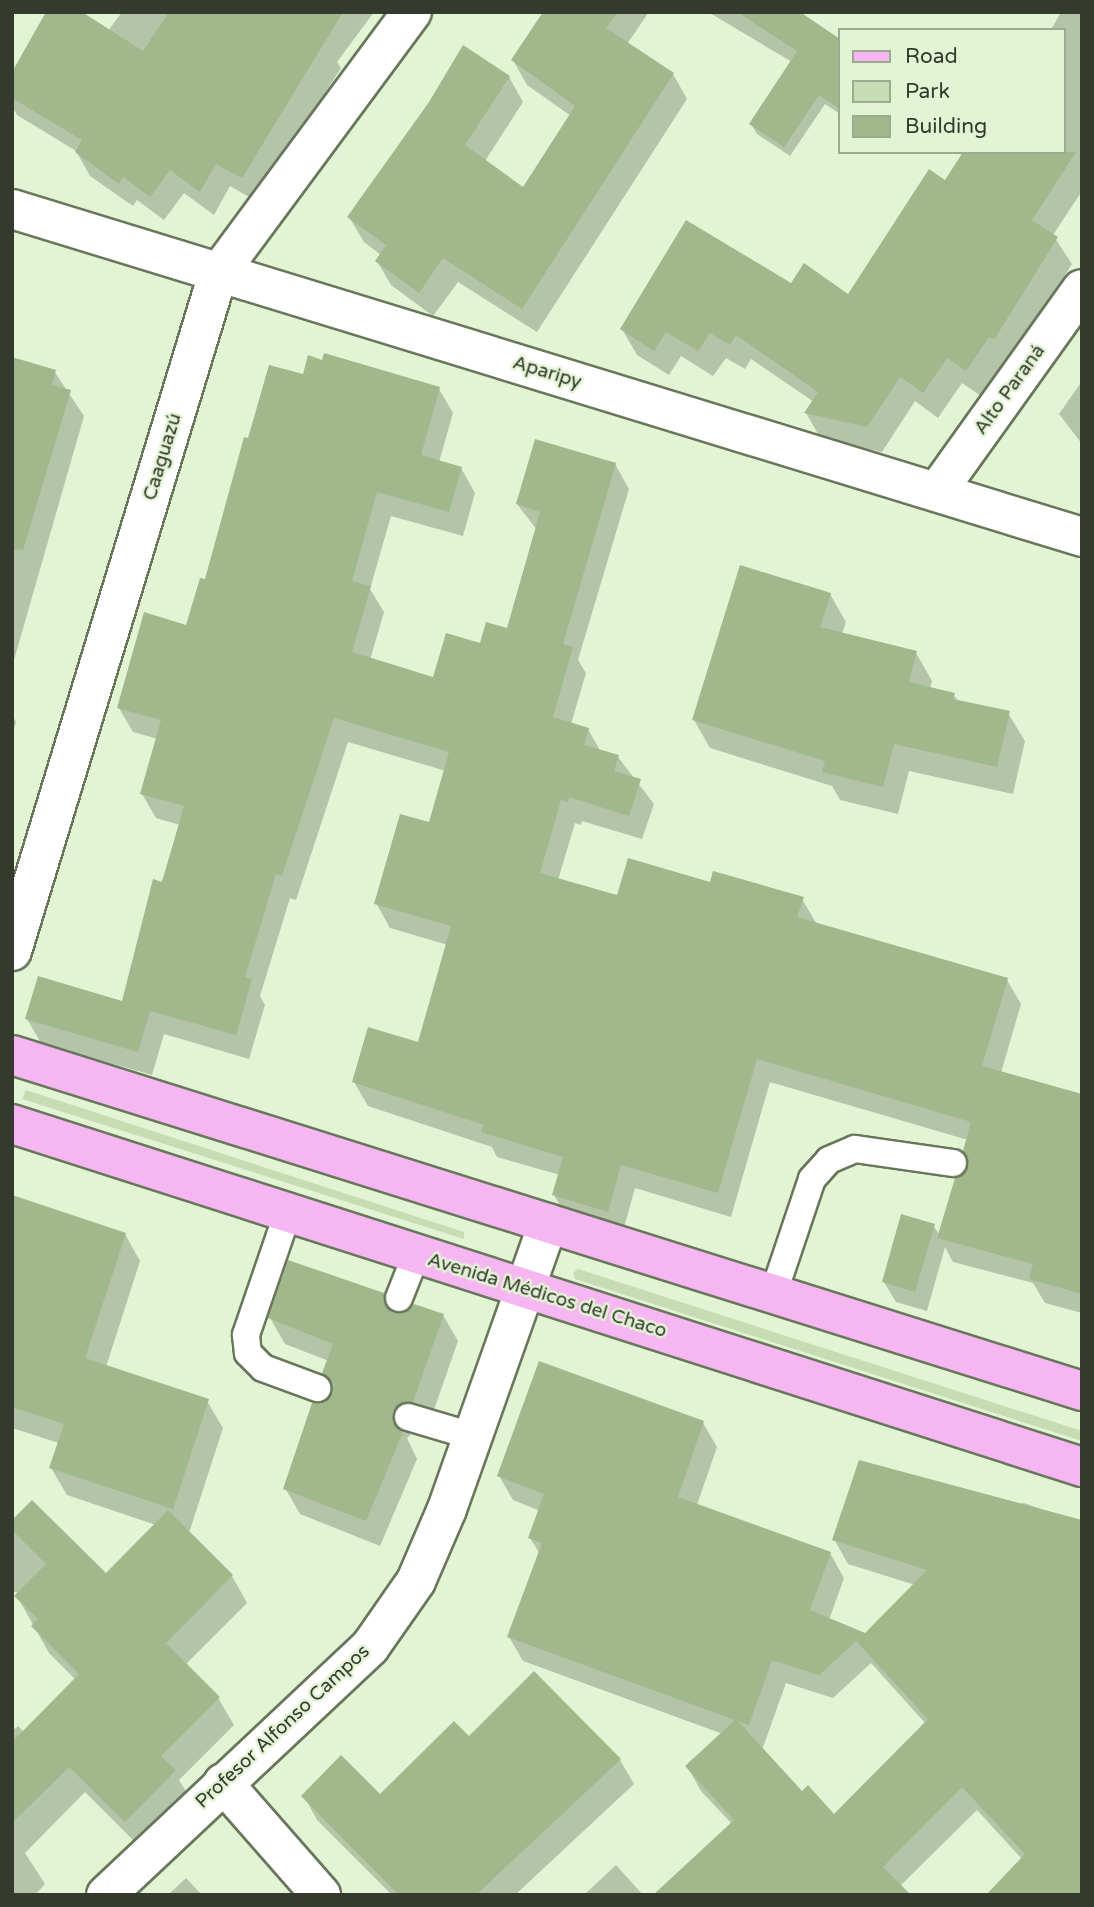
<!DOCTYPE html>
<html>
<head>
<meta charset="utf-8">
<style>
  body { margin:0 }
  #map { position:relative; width:1094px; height:1907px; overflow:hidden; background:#e3f4d4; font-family:"Varela Round",sans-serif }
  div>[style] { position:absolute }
  .green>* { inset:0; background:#c6dcb2 }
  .shadow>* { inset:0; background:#0003 }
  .building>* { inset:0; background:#a0b88b }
  .roads { filter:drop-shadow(2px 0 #68775b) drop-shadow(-2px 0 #68775b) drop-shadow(0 2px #68775b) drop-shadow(0 -2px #68775b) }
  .service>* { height:26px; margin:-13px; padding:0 13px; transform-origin:13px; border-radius:13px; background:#fff }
  .minor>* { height:38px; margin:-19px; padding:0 19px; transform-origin:19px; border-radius:19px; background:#fff }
  .tertiary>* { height:38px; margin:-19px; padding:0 19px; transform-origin:19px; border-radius:19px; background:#fff }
  .primary>* { height:38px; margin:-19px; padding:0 19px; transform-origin:19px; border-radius:19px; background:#f6b6f1 }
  span { translate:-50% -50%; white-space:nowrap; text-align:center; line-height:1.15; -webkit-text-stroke:5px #e3f4d4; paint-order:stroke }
  .street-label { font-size:19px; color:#343a2e }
  .frame { position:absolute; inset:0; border:14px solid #343a2e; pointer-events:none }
  .legend { position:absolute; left:838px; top:28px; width:228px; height:126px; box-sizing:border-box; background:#e3f4d4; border:2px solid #9daa92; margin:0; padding:9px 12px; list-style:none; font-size:21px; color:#343a2e }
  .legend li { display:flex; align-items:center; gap:14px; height:35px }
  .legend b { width:35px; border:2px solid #9daa92 }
</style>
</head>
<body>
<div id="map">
  <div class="green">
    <i style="clip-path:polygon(26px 1090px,464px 1232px,464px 1239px,22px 1099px)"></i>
    <i style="clip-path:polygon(578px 1269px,1082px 1431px,1082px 1441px,575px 1279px,573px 1273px)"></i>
  </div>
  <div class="shadow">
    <i style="clip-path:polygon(122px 12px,374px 12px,337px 62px,341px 68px,256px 201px,230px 186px,214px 215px,184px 193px,164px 220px,137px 200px,133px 206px,90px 176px,76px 151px,17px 115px,12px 106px,12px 75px,108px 31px)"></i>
    <i style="clip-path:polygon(546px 12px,649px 12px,627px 44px,673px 74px,687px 99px,537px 332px,458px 282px,433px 316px,391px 285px,377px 261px,381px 255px,364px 242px,349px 217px,509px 77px,523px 102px,485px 161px,523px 189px,571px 116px,527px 85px,513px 60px)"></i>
    <i style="clip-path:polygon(708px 12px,797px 12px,825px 51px,840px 62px,840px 114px,825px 104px,790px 156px,757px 134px,751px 124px,792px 62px)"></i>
    <i style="clip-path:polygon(1061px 12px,1082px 12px,1082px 191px,1053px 235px,1072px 264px,1009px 364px,1004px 361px,981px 396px,962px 383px,938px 418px,915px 401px,882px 452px,821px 439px,806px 413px,814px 402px,751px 359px,745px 369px,726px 358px,713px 376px,681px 356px,669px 375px,637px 355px,622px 329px,791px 285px,849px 296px,946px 182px,1064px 152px,1064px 30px,1051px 30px)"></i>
    <i style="clip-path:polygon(12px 359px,54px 371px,84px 416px,12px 667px)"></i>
    <i style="clip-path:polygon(304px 376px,439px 389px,453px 413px,439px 462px,461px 468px,475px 493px,463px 536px,391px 516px,370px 589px,384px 612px,370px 660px,434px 679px,508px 630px,537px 530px,517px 504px,615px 464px,629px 489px,578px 660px,586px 673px,571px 724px,588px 729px,601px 752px,618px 757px,654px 804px,642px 839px,582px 821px,581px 825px,575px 823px,558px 880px,619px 897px,711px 884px,802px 899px,816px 923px,1007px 980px,1021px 1004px,1001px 1073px,1082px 1096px,1082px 1313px,1045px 1303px,1033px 1283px,953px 1262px,945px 1247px,927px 1311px,896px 1302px,884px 1282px,933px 1225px,940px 1236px,970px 1166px,968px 1140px,770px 1082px,731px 1217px,635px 1188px,622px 1235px,568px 1219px,554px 1195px,560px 1175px,497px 1157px,492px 1147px,368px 1106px,354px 1082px,419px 1044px,448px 945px,390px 928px,376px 903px,430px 825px,446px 771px,348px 742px,296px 900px,290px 898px,260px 996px,265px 1005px,249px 1059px,164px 1034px,152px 1075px,41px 1043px,27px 1019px,123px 1003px,180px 825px,156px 818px,142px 794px,158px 739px,133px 732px,119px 708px,187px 627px,207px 581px,250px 440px)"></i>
    <i style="clip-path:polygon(1082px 381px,1082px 444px,1059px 414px)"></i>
    <i style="clip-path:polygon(830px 594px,846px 622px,842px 634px,916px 653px,932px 681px,930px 689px,953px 694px,958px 701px,1008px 713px,1025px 741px,1013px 794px,909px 771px,898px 814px,840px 800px,832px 786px,710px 748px,694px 720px)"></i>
    <i style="clip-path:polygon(12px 715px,16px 722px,12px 736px)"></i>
    <i style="clip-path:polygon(12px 1197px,125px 1234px,140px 1261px,106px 1367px,207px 1401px,223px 1428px,189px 1533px,232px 1576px,247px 1603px,185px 1665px,218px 1698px,234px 1725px,179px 1780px,190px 1798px,141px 1848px,85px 1792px,25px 1853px,45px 1884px,35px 1895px,12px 1895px,12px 1731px,18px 1726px,24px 1732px,76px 1680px,49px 1653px,17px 1596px,19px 1593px,12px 1591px,12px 1522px,106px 1576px,156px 1525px,67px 1495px,51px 1468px,59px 1443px,12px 1428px)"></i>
    <i style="clip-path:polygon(383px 1295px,394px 1315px,443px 1315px,458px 1341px,428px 1427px,419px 1427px,407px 1438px,417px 1459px,380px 1546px,300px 1514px,285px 1488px,333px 1389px,324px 1373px,329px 1361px,285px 1344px,270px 1318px)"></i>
    <i style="clip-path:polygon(evenodd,703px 1423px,717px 1447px,697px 1505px,830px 1553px,844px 1578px,829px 1620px,865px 1635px,915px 1585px,848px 1564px,834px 1539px,1024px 1503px,1082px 1524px,1082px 1895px,1022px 1859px,977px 1810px,900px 1886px,732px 1824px,701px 1791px,687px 1766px,723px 1734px,523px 1661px,509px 1637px,540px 1554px,530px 1538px,540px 1511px,513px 1500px,499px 1476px,703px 1423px,871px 1663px,926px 1724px,834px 1816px,802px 1793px,762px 1750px,786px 1683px,833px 1698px,871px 1663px)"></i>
    <i style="clip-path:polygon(469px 1738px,620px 1760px,634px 1784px,515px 1895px,392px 1895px,317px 1820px,304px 1796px,380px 1797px)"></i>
    <i style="clip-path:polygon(616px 1865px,643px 1895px,584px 1895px)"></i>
    <i style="clip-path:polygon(186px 1878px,202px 1895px,168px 1895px)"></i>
  </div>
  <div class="building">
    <i style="clip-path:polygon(46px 12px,82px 12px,143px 51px,169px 12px,343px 12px,242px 178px,216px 164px,200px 192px,170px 170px,150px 197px,123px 177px,119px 184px,75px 152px,82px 140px,12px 98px,12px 72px)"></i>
    <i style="clip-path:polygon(543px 12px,618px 12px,606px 28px,674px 73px,522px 309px,443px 258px,419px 293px,375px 261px,386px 245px,347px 217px,429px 102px,463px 45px,510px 76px,465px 145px,523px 187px,575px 106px,511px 60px)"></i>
    <i style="clip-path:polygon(737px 12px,800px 12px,840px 39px,840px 109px,819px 95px,784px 147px,749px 124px,797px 51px)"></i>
    <i style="clip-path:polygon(963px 152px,1076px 152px,1032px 220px,1058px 237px,994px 340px,989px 337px,966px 371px,947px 358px,923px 393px,900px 377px,867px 427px,804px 413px,818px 392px,736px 335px,730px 345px,710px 333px,698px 351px,666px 332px,654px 351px,620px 329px,686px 220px,791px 283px,804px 263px,848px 294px,929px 169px,945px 180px)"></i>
    <i style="clip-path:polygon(324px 353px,440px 387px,421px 455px,462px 467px,449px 512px,377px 492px,352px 581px,371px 586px,352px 652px,433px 677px,446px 633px,480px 643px,486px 622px,507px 628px,540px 512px,516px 504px,535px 439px,616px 463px,563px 644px,573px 647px,553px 717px,589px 728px,584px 745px,619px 755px,614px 771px,641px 779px,629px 816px,569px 797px,568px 802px,561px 800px,540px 873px,617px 895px,628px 858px,710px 882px,713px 871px,804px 897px,797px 917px,1008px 978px,982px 1066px,1082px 1094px,1082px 1294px,1029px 1279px,1033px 1264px,937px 1238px,955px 1178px,968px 1166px,963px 1151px,971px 1122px,757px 1059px,718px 1193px,621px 1165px,608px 1212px,552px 1195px,563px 1157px,481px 1132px,484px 1125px,352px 1082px,368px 1027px,418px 1042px,451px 926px,374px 904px,400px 814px,429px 822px,449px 752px,334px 718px,282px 876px,276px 874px,245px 977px,252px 979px,236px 1035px,150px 1011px,138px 1052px,25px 1019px,38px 976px,122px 1001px,153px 879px,162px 882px,184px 806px,140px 794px,161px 720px,117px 708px,144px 612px,186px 625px,200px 578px,205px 579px,244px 437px,248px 438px,269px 365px,303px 374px,308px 355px,322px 360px)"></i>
    <i style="clip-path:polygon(12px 357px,56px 370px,52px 385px,71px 390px,23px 550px,12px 549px)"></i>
    <i style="clip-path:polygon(740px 565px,831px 593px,820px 627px,917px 651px,909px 682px,955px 693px,953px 699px,1010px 711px,997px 767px,894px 744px,883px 787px,822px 772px,825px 761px,692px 720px)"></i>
    <i style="clip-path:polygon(12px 1195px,126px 1233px,85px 1358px,209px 1399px,173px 1509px,49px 1468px,64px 1424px,12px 1407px)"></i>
    <i style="clip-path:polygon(901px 1214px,935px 1224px,915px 1292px,882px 1282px)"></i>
    <i style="clip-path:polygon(288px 1260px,384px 1293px,386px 1307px,394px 1313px,408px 1311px,414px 1304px,444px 1314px,413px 1402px,404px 1402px,393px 1412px,393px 1421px,403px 1432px,366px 1521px,283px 1489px,312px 1403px,326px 1400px,333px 1386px,322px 1373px,333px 1344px,268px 1318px)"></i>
    <i style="clip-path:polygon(evenodd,539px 1361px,704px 1421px,678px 1497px,831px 1552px,810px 1610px,865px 1633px,927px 1570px,832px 1540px,859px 1460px,1082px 1520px,1082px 1895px,986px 1895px,1025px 1854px,962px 1787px,883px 1867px,911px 1895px,653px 1895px,734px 1820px,685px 1766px,735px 1720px,507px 1637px,542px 1543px,528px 1538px,544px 1494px,497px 1476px,539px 1361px,865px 1633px,856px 1641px,928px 1719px,834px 1814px,808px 1785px,802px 1791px,738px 1721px,749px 1725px,772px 1660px,819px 1675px,865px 1633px)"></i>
    <i style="clip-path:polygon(32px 1500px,106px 1573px,168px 1510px,233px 1575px,166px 1643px,220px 1697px,161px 1756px,176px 1770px,125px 1822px,69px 1767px,12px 1823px,12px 1742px,79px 1674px,31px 1626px,38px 1619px,14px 1596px,46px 1564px,12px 1530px,12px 1520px)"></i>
    <i style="clip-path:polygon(534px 1671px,621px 1759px,476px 1895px,399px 1895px,301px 1796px,341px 1755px,380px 1794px,454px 1721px,469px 1736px)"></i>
  </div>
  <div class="roads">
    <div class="service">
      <i style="left:287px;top:1215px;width:127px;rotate:108.9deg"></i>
      <i style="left:246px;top:1335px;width:18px;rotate:84deg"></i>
      <i style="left:248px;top:1353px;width:21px;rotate:45deg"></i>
      <i style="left:263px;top:1368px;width:58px;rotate:20.3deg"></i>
      <i style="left:774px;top:1292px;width:119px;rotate:-71.4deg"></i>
      <i style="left:812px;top:1179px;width:25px;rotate:-48deg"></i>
      <i style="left:829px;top:1160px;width:28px;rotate:-23deg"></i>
      <i style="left:855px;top:1149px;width:99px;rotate:8.1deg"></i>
      <i style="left:399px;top:1298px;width:46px;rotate:-68.4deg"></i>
      <i style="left:408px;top:1417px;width:67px;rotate:16.5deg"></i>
    </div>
    <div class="minor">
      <i style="left:12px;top:209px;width:1119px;rotate:17.04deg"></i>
      <i style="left:938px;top:490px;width:247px;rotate:-54.4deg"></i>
      <i style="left:223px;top:1783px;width:149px;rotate:48.8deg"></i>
      <i style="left:106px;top:1895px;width:362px;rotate:-43.2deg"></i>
      <i style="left:370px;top:1647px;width:80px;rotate:-55.1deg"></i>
      <i style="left:416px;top:1581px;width:78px;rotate:-66.7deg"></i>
      <i style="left:447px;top:1509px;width:303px;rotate:-70.5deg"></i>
    </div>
    <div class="tertiary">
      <i style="left:12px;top:951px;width:708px;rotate:-73.08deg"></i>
      <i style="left:218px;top:274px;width:326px;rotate:-53.5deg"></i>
    </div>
    <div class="primary">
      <i style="left:12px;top:1055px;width:1122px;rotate:17.43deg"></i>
      <i style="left:12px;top:1124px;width:1124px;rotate:17.77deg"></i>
    </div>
  </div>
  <div class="street-label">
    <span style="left:547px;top:373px;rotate:17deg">Aparipy</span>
    <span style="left:1010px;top:390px;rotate:-54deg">Alto Paraná</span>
    <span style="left:163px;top:457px;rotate:-73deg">Caaguazú</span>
    <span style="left:547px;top:1296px;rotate:17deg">Avenida Médicos del Chaco</span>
    <span style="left:283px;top:1727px;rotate:-43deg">Profesor Alfonso Campos</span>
  </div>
  <div class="frame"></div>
  <ul class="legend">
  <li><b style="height:9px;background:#f6b6f1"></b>Road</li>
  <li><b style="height:19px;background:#c6dcb2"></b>Park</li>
  <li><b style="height:19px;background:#a0b88b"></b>Building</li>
  </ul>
</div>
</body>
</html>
